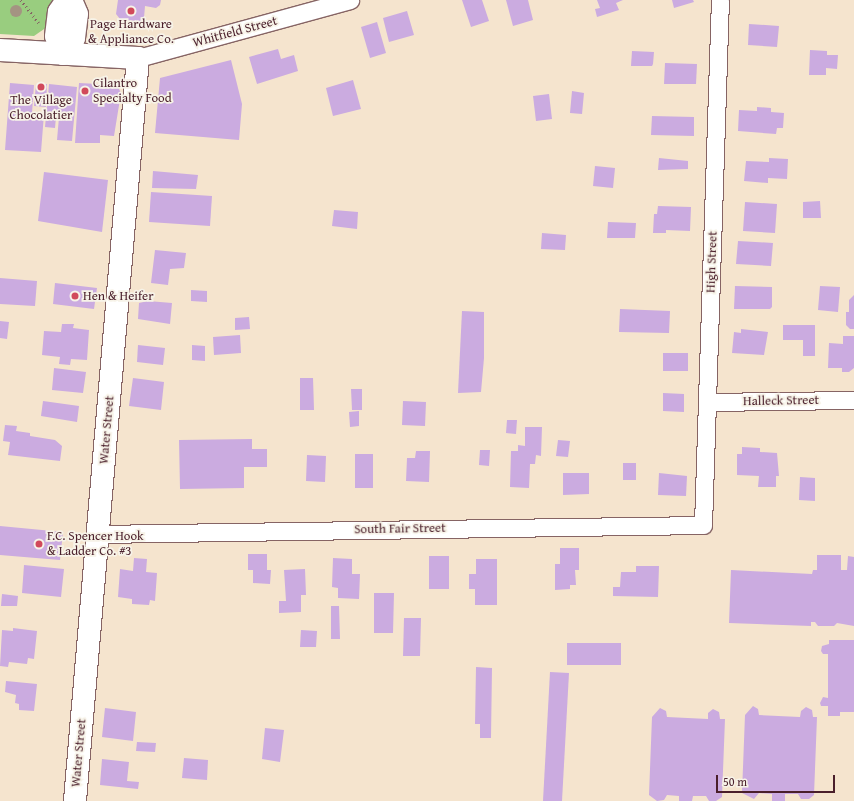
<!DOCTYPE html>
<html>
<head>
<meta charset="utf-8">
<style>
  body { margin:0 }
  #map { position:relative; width:854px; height:801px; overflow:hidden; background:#f5e4ce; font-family:"Gentium Book Plus",serif }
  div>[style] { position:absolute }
  .green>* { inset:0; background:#99cd7f }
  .building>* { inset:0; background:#cbabe0 }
  .path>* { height:2.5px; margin-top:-1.25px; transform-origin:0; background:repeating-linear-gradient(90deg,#866464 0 1px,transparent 0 4px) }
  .roads { filter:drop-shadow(1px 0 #866464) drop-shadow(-1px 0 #866464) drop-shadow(0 1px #866464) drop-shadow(0 -1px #866464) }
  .street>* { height:17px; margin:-8.5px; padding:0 8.5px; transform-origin:8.5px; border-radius:8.5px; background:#fff }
  .secondary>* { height:22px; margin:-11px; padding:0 11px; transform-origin:11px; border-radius:11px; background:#fff }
  .trees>* { width:12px; height:12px; margin:-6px; border-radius:50%; background:#a49482 }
  .dots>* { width:11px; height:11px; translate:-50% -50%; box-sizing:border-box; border:2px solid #f7f3e8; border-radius:50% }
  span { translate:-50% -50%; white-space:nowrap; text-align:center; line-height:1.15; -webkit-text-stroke:3.5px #f7f3e8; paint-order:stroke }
  .poi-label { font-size:13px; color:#4a1f2b }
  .left { translate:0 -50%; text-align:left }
  .street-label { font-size:13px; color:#4a1f2b }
  .scale { position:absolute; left:716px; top:775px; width:119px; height:18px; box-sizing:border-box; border:2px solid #4a1f2b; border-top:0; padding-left:5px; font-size:12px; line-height:14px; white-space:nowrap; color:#4a1f2b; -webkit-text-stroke:3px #f7f3e8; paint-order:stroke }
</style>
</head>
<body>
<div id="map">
  <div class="green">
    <i style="clip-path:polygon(0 0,52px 0,47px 27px,34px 36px,0 34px)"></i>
  </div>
  <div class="building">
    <i style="clip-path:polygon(118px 0,161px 0,160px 5px,156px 8px,145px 6px,144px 18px,140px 22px,120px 19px,116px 14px)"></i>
    <i style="clip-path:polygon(462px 0,482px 0,489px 21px,471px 27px)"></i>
    <i style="clip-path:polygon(506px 0,528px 0,533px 20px,513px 26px)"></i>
    <i style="clip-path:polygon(597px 0,623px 0,616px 3px,619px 10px,597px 17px,595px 9px,600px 8px)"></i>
    <i style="clip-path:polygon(672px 0,693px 0,694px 2px,674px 8px)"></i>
    <i style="clip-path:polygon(407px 11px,414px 35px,389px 42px,383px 18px)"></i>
    <i style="clip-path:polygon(377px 22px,386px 53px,370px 58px,361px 27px)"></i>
    <i style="clip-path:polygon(749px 24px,779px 26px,777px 47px,748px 45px)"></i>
    <i style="clip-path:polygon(278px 49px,281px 59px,294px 55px,298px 71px,257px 84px,249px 57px)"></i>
    <i style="clip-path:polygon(810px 50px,827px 51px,827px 55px,838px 55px,837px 69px,826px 68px,826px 75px,809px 75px)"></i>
    <i style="clip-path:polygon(632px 51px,654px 52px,653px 64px,652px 66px,631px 66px)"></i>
    <i style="clip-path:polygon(231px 60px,242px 104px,239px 140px,155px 133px,160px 78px)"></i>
    <i style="clip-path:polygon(665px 63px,697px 64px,696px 84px,664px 84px)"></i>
    <i style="clip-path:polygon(353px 80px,361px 109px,333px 116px,326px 88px)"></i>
    <i style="clip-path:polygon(10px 83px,34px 85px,32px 113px,44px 114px,41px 152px,5px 150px)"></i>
    <i style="clip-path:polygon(79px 83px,117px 85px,121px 93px,114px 136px,100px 135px,100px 143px,75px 143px)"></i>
    <i style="clip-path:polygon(36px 84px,47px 84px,46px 107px,34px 106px)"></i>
    <i style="clip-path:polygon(49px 84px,77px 87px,72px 141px,57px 140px,59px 117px,56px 117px,55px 128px,45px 127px)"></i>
    <i style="clip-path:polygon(572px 91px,584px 93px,582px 114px,570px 113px)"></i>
    <i style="clip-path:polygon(549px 94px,552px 119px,536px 121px,533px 96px)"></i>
    <i style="clip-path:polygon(757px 107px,771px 108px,771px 112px,784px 113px,783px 128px,777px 128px,776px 134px,738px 131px,739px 110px,757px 111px)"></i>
    <i style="clip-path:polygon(652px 116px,694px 117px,694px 136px,651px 135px)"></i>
    <i style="clip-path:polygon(659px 158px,688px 161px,688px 169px,658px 170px)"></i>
    <i style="clip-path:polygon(769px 158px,788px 159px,787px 179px,768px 178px,768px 183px,744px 181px,746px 161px,769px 162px)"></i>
    <i style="clip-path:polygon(595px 166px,615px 168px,613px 188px,593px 186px)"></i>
    <i style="clip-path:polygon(153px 171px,198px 175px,196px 189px,152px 188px)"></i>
    <i style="clip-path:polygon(44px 172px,108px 180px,102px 232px,38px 221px)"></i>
    <i style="clip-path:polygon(151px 192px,212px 196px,210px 226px,149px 222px)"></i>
    <i style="clip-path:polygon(820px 201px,821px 218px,803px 218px,803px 202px)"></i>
    <i style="clip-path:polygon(745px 202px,777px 204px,775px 233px,743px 231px)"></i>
    <i style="clip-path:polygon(658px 206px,691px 207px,690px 231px,666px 230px,666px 233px,653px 233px,654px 214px,657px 214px)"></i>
    <i style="clip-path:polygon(334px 210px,358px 212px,357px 229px,332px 226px)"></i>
    <i style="clip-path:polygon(608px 222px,636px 223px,635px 238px,607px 238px)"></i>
    <i style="clip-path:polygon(542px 233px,566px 235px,565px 250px,541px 249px)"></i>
    <i style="clip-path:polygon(738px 241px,773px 243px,771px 266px,736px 264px)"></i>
    <i style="clip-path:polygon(155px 250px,186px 253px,184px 268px,170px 269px,168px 285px,151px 283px)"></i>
    <i style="clip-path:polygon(0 278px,37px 281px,35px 306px,0 304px)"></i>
    <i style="clip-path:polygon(55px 283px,97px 288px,94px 309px,53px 304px)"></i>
    <i style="clip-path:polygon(735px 286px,772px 287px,772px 307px,770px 309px,734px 309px)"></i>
    <i style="clip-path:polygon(820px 286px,840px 287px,838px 312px,818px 310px)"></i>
    <i style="clip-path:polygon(191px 290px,207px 291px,207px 302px,191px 301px)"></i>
    <i style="clip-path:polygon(854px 295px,854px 329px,850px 329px,846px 325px,846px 312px,849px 312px,849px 300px)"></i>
    <i style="clip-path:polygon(148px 301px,172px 303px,170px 324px,138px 319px,139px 303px)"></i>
    <i style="clip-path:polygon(620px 309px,670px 311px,669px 333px,619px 332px)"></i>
    <i style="clip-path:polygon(462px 311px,484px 312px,484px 358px,481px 392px,458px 393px)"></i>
    <i style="clip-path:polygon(249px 317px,250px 329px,235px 330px,235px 318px)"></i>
    <i style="clip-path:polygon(0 321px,9px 322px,7px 339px,0 338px)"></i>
    <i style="clip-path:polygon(62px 324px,74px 324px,73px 328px,89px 330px,87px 360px,71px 359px,70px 365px,59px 364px,60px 357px,42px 355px,44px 331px,61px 332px)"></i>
    <i style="clip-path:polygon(783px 325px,815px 325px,815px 356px,803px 356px,803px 340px,783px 340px)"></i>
    <i style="clip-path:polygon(741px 329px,768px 332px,764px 355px,732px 353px,734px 332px,741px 333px)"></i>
    <i style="clip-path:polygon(240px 335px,241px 353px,214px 355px,213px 337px)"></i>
    <i style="clip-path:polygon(843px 336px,854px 336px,854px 368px,849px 372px,842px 372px,842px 368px,828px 368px,829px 343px,843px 344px)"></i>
    <i style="clip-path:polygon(138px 345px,165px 348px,163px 365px,137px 362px)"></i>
    <i style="clip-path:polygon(192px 345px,205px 346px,205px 361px,192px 360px)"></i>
    <i style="clip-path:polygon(663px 353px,688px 353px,688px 371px,663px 371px)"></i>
    <i style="clip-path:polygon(54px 368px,86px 372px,83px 393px,52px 390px)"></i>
    <i style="clip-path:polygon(133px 378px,164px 382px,161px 410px,129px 406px)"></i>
    <i style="clip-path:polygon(300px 378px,313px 378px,314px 410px,300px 410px)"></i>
    <i style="clip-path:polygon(351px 389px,362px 389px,362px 410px,352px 410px)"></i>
    <i style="clip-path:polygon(663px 393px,684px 394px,684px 412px,663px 411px)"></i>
    <i style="clip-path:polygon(43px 401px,79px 406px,77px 422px,41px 416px)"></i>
    <i style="clip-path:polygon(403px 401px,426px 402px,425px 426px,402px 425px)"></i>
    <i style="clip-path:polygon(359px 411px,359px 426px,350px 427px,349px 412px)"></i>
    <i style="clip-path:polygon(507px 420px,517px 420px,516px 434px,506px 433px)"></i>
    <i style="clip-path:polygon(5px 425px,17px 426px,16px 431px,30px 433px,30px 436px,55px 440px,62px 446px,60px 461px,8px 455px,10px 442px,3px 441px)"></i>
    <i style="clip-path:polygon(525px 427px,542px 427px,541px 456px,536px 455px,535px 464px,530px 464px,529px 488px,510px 487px,511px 451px,518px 451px,518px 445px,525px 446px)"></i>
    <i style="clip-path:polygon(252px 439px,252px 449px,267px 449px,267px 467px,244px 467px,244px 488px,180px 489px,179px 440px)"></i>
    <i style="clip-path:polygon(558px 440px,570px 441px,568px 457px,556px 456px)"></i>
    <i style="clip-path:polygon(742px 447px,760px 448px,760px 452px,777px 453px,779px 476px,776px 476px,776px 487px,758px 487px,759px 476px,737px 475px,737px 454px,742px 454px)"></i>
    <i style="clip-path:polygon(480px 450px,490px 450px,489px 466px,479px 465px)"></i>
    <i style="clip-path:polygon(416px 451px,430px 451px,429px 482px,406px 481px,407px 458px,415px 458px)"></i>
    <i style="clip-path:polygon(355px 454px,373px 454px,373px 488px,355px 488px)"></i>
    <i style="clip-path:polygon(307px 455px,326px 456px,325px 482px,306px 481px)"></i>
    <i style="clip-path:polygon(623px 463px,636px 463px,636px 480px,623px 480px)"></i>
    <i style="clip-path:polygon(563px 473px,589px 473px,589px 494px,563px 495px)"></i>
    <i style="clip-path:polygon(659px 473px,687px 476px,686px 496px,658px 495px)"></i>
    <i style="clip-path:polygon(800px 477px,815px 478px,815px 501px,799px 500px)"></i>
    <i style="clip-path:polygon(0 526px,63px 532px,60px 560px,0 555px)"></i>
    <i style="clip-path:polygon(560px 548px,579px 548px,579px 570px,575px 570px,576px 585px,570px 585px,570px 589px,555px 590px,555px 564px,560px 564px)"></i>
    <i style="clip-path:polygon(248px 554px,267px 554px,267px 570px,271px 570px,270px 584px,253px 583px,253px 570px,248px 570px)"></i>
    <i style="clip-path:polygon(817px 555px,841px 555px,841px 570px,847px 570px,848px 556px,854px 557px,854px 626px,837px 623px,834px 626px,818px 626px,815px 622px,811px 622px,811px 626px,729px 623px,731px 570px,812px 574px,813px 570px,817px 570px)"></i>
    <i style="clip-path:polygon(429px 556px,449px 556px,449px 589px,429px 589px)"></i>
    <i style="clip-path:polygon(134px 558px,147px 559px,146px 572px,157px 573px,155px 601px,150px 600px,149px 605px,132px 604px,132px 599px,118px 597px,120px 569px,133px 571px)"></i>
    <i style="clip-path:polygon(333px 558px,352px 559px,352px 574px,360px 574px,359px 599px,338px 598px,338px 588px,332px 587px)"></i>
    <i style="clip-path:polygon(476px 559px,497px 559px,497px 605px,475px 605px,475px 589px,469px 589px,469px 574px,476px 574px)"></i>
    <i style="clip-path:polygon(24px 565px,64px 569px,61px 597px,22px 593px)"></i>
    <i style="clip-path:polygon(636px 566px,659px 566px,658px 597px,613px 596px,613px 587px,620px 587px,621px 572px,636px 572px)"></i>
    <i style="clip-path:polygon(305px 569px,306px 595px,301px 595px,301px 612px,279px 613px,279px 601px,286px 601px,284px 570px)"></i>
    <i style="clip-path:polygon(374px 593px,394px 593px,393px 633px,374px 633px)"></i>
    <i style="clip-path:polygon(2px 594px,18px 596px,17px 606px,1px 606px)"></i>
    <i style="clip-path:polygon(331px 606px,339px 606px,340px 639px,331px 639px)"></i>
    <i style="clip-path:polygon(404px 618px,421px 618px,420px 656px,403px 656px)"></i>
    <i style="clip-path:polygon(13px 628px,37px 631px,34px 659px,28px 658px,27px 664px,9px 662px,8px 667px,0 666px,2px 630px,13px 631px)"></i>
    <i style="clip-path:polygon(301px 630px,317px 631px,316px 647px,300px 647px)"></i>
    <i style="clip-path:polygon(829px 640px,854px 640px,854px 712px,840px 712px,840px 716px,828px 716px,828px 706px,821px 706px,820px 703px,823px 697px,828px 698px,828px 654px,823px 654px,821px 651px,822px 646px,829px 644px)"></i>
    <i style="clip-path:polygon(567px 643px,621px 643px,621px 665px,567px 665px)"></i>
    <i style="clip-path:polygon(476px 667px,492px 668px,491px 738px,480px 738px,480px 724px,475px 724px)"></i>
    <i style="clip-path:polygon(550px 672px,569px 673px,562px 801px,543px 801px)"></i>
    <i style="clip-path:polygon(6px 681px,37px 684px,34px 711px,19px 710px,19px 704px,15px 703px,16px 695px,5px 692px)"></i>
    <i style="clip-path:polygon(753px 706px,758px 709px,759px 715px,800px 717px,801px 711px,806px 707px,812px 710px,813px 717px,817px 717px,814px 795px,809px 799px,801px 799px,798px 794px,785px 794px,785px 801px,772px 801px,772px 794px,759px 793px,754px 799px,742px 793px,745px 715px)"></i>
    <i style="clip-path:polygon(105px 708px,136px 712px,133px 741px,102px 737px)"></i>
    <i style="clip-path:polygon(660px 708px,666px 711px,667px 717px,708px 719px,708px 713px,713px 709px,719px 712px,720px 719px,725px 719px,722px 797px,716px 801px,709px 801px,706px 796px,693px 796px,692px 801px,679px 801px,679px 796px,667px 795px,664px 800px,657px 801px,649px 795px,652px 717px)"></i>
    <i style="clip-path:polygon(265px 728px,284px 730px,280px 762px,262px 759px)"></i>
    <i style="clip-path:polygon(137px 742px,156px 743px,155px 752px,136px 751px)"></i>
    <i style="clip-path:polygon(184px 758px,208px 760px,207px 780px,182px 778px)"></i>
    <i style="clip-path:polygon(102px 759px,129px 762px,127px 781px,139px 782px,138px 789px,100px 785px)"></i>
  </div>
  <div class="path">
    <i style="left:21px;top:0;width:29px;rotate:52deg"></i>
  </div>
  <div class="roads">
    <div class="street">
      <i style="left:138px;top:58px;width:220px;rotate:-15.3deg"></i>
      <i style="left:708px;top:402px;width:146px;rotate:-0.8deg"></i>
      <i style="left:97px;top:534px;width:606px;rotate:-0.85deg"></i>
      <i style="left:703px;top:525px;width:525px;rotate:-88.15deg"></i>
    </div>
    <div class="secondary">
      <i style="left:0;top:50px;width:138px;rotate:3.3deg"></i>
      <i style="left:138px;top:58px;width:746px;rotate:94.85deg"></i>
      <i style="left:63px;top:54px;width:19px;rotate:-55deg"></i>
      <i style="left:74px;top:38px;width:24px;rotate:-83deg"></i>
      <i style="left:77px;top:14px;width:15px;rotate:-113deg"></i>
      <i style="left:63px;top:54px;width:19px;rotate:-111deg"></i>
      <i style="left:56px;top:36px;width:24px;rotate:-83deg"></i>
      <i style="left:59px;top:12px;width:14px;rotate:-56deg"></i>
    </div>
  </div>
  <div class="trees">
    <i style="left:16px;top:11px"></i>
  </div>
  <div class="dots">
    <i style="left:131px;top:11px;background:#d1495b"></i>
    <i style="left:41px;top:87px;background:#d1495b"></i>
    <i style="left:85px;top:91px;background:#d1495b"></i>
    <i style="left:75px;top:296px;background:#d1495b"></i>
    <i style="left:39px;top:544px;background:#d1495b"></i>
  </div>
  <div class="poi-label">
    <span style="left:131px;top:32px">Page Hardware<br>&amp; Appliance Co.</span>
    <span class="left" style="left:93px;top:91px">Cilantro<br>Specialty Food</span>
    <span style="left:41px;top:108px">The Village<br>Chocolatier</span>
    <span class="left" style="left:83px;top:296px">Hen &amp; Heifer</span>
    <span class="left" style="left:47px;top:544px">F.C. Spencer Hook<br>&amp; Ladder Co. #3</span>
  </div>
  <div class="street-label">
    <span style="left:235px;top:32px;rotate:-15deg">Whitfield Street</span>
    <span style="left:712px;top:262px;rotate:-88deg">High Street</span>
    <span style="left:781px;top:401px;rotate:-1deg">Halleck Street</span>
    <span style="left:107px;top:430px;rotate:-85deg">Water Street</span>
    <span style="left:400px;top:529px;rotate:-1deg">South Fair Street</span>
    <span style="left:79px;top:753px;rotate:-85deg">Water Street</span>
  </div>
  <div class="scale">50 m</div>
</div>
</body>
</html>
